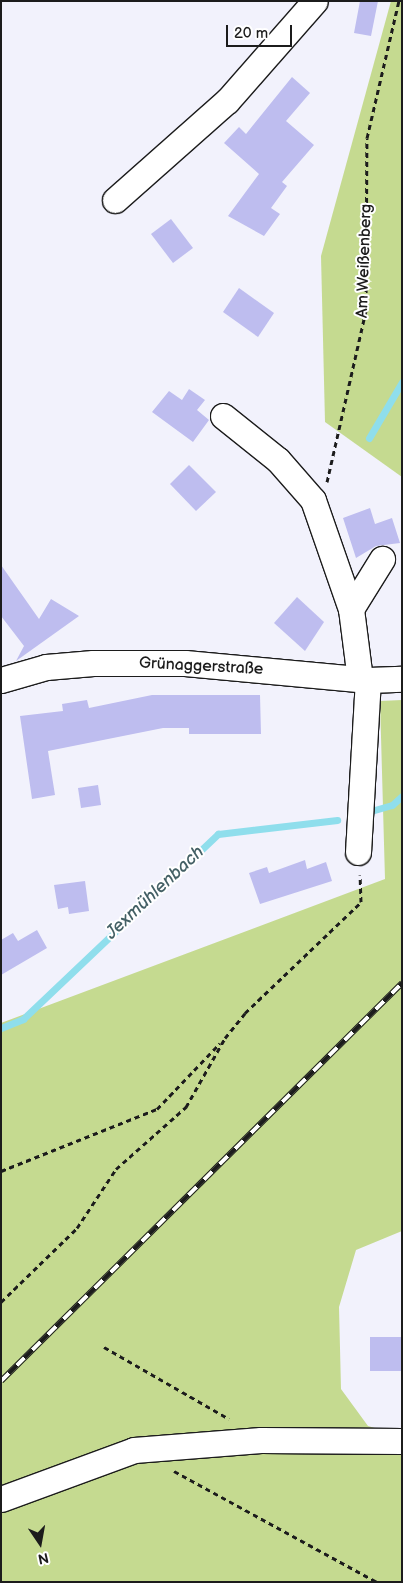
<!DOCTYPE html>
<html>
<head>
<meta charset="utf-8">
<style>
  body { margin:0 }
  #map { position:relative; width:403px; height:1583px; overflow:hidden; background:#f2f2fc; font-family:"Balsamiq Sans",sans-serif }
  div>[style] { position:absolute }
  .green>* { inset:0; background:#c5da90 }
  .stream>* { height:7px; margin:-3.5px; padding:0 3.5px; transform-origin:3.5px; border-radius:3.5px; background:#8fdeec }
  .building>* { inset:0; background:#bebdef }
  .path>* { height:3px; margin-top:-1.5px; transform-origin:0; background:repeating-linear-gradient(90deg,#1c1c1c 0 5px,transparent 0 9px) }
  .roads { filter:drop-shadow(1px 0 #1c1c1c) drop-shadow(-1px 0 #1c1c1c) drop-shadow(0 1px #1c1c1c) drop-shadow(0 -1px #1c1c1c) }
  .minor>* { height:25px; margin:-12.5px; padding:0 12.5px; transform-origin:12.5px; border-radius:12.5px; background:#fff }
  .rail>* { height:5.5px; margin-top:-2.75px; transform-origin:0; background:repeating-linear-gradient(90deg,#fff 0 11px,#1c1c1c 0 22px); box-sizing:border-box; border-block:1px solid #1c1c1c }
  span { translate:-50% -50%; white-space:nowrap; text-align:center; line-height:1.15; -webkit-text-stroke:4px #fff; paint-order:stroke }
  .street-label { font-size:16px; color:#1c1c1c }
  .water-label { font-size:18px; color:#446065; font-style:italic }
  .frame { position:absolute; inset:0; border:2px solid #1c1c1c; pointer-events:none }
  .north { position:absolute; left:15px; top:1518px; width:50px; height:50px; -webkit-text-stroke:4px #fff; paint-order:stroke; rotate:168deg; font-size:14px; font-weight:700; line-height:20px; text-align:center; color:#1c1c1c }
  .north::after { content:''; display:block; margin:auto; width:18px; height:22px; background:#1c1c1c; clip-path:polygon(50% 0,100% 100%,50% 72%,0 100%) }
  .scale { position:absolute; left:226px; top:25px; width:66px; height:22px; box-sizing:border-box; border:2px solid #1c1c1c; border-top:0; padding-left:6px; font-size:15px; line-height:18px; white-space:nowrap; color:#1c1c1c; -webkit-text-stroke:4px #fff; paint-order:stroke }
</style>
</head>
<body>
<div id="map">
  <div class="green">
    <i style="clip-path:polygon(391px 1px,402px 1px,402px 477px,325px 422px,321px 256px)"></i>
    <i style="clip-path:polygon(402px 700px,402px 1231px,356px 1250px,339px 1307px,341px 1389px,368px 1426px,402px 1436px,402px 1582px,1px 1582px,1px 1023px,385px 879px,380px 701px)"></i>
  </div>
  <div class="stream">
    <i style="left:369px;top:438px;width:65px;rotate:-59.5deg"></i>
    <i style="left:364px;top:813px;width:29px;rotate:-16deg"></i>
    <i style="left:392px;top:805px;width:13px;rotate:-42deg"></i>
    <i style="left:1px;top:1028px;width:24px;rotate:-22deg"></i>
    <i style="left:23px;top:1019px;width:269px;rotate:-43.5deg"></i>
    <i style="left:218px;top:834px;width:120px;rotate:-6.7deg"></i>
  </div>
  <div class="building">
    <i style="clip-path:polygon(360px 1px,378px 1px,371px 36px,354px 33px)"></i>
    <i style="clip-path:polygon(292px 77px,310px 93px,286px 121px,314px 145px,282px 182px,287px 186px,271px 208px,280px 214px,264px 236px,228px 216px,259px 174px,224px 143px,239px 127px,246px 134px)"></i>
    <i style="clip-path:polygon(171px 219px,193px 248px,173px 263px,151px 234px)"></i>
    <i style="clip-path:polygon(239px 288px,274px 313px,258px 337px,223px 312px)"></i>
    <i style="clip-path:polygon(189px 389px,205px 400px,197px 410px,209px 420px,193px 442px,152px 412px,169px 391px,182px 400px)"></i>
    <i style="clip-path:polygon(189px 465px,216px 492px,196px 511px,170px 484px)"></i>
    <i style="clip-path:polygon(370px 508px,375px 524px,392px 518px,400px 543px,376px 546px,356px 558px,343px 518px)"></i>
    <i style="clip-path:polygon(1px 565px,39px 619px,51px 599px,79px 616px,16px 661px,24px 646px,1px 616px)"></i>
    <i style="clip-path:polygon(297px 597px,324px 622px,305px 651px,274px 623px)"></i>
    <i style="clip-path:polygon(152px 695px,260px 695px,261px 734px,189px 734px,189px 728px,163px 728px,48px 751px,55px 795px,32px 799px,20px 716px,63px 711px,62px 704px,87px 700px,89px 708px)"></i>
    <i style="clip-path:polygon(98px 785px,101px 805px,81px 808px,78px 788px)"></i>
    <i style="clip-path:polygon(305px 860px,307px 869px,326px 862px,332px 881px,260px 904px,249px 873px,267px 867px,269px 873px)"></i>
    <i style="clip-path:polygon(85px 881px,89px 911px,69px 914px,68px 907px,58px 909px,54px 885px)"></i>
    <i style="clip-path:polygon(37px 930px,47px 948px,1px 975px,1px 940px,13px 933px,18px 941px)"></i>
    <i style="clip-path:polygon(370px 1337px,402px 1337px,402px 1371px,370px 1371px)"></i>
  </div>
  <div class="path">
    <i style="left:327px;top:482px;width:176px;rotate:-77.2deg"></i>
    <i style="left:366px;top:310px;width:172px;rotate:-89.7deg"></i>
    <i style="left:367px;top:138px;width:141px;rotate:-76.9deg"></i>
    <i style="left:1px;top:1171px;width:168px;rotate:-21.7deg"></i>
    <i style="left:157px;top:1109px;width:91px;rotate:-46.3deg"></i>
    <i style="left:1px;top:1302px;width:106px;rotate:-44.2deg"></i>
    <i style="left:77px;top:1228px;width:71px;rotate:-56.5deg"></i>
    <i style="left:116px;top:1169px;width:94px;rotate:-41.5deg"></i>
    <i style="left:186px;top:1107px;width:79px;rotate:-60.5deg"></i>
    <i style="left:225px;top:1038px;width:32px;rotate:-51deg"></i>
    <i style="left:245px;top:1013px;width:161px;rotate:-43.7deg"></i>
    <i style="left:361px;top:902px;width:27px;rotate:-92deg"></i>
    <i style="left:104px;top:1347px;width:144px;rotate:29.9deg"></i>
    <i style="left:174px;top:1471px;width:231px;rotate:28.7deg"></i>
  </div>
  <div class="roads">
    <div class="minor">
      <i style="left:115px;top:200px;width:149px;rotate:-41.5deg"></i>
      <i style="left:227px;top:101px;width:133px;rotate:-48.7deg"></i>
      <i style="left:223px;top:416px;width:70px;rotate:38.7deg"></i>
      <i style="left:278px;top:460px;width:53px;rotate:48.8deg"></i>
      <i style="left:313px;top:500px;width:115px;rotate:70.8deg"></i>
      <i style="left:351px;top:609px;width:71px;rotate:82.7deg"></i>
      <i style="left:351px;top:609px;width:59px;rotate:-58.2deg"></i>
      <i style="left:1px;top:680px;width:47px;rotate:-16.1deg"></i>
      <i style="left:46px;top:667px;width:47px;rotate:-4.9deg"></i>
      <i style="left:93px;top:663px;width:92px"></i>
      <i style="left:185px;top:663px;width:184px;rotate:5.3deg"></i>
      <i style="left:368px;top:680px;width:34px;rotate:-2deg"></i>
      <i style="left:358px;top:852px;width:172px;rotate:-86.7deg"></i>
      <i style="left:1px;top:1499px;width:142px;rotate:-20.2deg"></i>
      <i style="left:134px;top:1450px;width:127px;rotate:-4.5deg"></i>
      <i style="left:261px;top:1440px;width:141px;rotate:0.4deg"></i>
    </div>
  </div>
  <div class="rail">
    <i style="left:1px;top:1381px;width:565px;rotate:-44.78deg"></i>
  </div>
  <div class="street-label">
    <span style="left:365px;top:261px;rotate:-88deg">Am Weißenberg</span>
    <span style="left:201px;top:667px;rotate:3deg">Grünaggerstraße</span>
  </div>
  <div class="water-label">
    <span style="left:155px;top:893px;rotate:-43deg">Jexmühlenbach</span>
  </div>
  <div class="frame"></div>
  <div class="north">N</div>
  <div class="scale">20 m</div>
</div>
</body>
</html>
